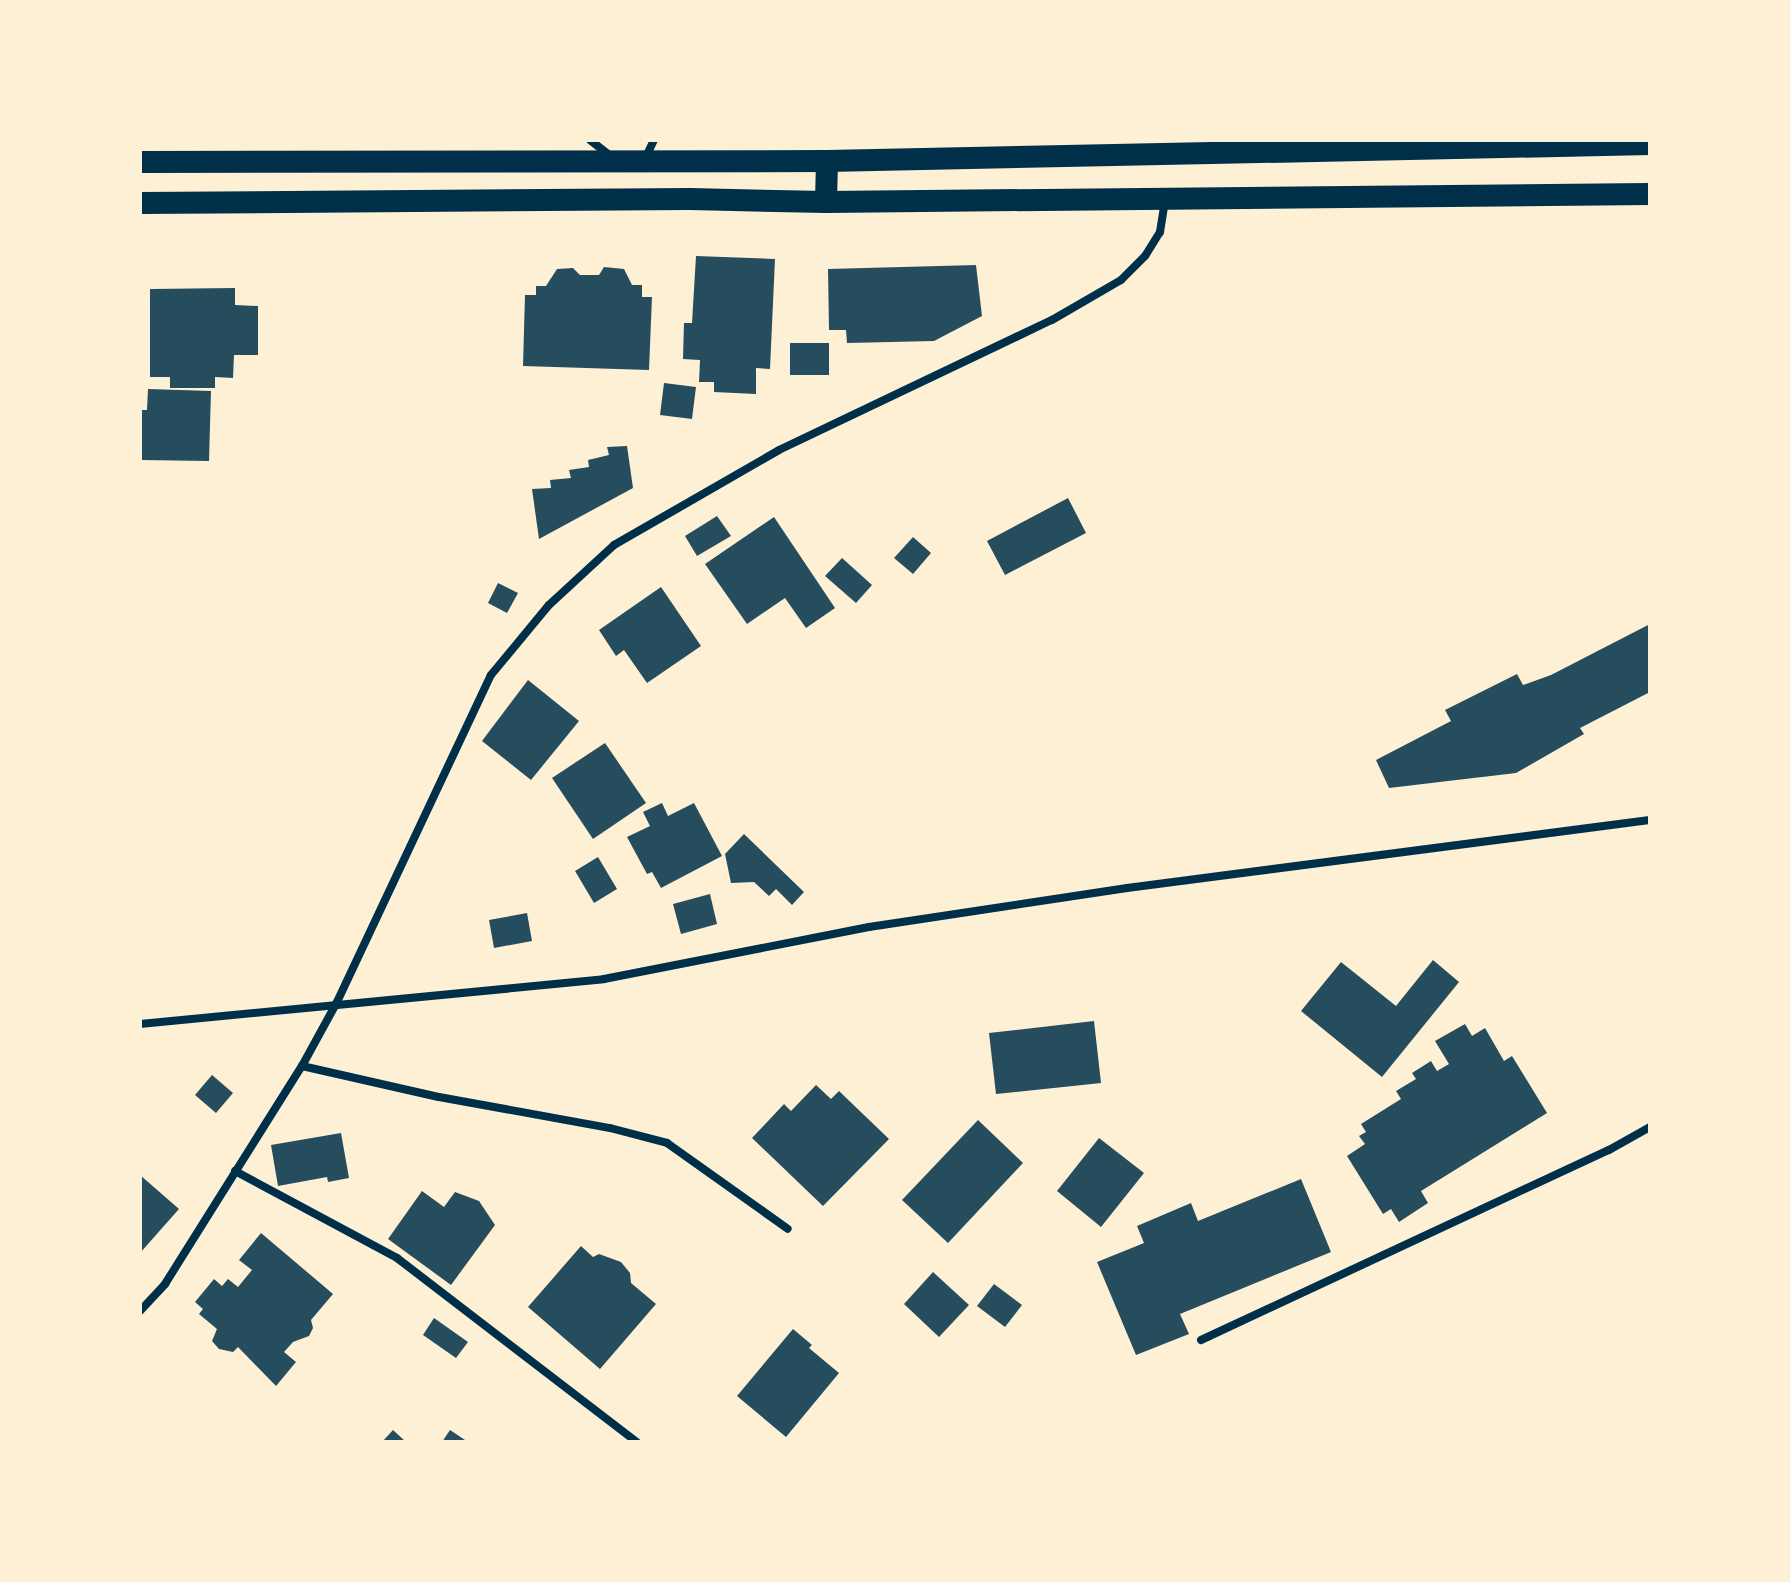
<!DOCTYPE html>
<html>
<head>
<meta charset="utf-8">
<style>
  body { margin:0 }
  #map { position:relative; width:1790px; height:1582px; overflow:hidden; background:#fdf0d5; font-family:Poppins,sans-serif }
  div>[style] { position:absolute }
  .building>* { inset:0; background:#264d5e }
  .minor>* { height:8px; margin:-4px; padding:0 4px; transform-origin:4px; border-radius:4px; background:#003049 }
  .trunk>* { height:22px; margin:-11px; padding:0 11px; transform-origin:11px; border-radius:11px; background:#003049 }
  span { translate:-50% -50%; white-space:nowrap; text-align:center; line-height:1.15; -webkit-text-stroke:6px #fdf0d5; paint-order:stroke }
  .frame { position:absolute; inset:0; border:142px solid #fdf0d5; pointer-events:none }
</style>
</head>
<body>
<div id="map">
  <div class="building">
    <i style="clip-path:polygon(696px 256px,775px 259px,770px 369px,756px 368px,756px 394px,714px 392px,714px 382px,699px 382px,700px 360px,683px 359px,684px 323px,692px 323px)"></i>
    <i style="clip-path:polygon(976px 265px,982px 316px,934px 341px,847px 343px,846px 330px,829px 330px,828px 269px)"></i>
    <i style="clip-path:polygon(604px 267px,624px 269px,632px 285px,642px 285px,642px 297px,652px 297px,649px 370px,523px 366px,525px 295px,536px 295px,536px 286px,546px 286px,557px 269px,573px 268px,580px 275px,599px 275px)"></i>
    <i style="clip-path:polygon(235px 288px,235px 305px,258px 306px,258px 355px,234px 355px,233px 378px,215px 377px,215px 388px,170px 388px,170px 377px,150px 377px,150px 289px)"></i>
    <i style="clip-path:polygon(790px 343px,829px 343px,829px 375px,790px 375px)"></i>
    <i style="clip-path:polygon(664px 383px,696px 387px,692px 419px,660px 415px)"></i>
    <i style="clip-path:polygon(148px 389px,211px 391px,209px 461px,140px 460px,140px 410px,147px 410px)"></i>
    <i style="clip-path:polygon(627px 446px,633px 488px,539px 539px,532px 489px,551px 488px,550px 480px,571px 478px,569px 470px,589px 467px,588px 460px,609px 455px,607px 447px)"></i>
    <i style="clip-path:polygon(1068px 498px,1086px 533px,1005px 575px,987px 541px)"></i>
    <i style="clip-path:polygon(717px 516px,731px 536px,697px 556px,685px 536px)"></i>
    <i style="clip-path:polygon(774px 517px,835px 608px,806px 628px,785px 598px,747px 624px,705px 564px)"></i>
    <i style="clip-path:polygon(913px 537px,931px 553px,913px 574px,894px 558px)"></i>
    <i style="clip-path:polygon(842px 558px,872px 585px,856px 603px,825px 576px)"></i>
    <i style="clip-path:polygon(498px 583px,518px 593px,507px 613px,488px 603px)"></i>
    <i style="clip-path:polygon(661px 587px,701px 646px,647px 683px,624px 650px,616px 656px,599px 630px)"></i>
    <i style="clip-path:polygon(1650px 624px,1650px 692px,1580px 728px,1584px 734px,1516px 773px,1389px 788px,1376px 760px,1451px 721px,1445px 710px,1517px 674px,1523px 685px,1551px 675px)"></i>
    <i style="clip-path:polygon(528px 680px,579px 721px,531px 780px,482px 741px)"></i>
    <i style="clip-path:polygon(605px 743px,646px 803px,593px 839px,552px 778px)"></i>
    <i style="clip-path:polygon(662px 803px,668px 816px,694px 803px,722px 856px,661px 888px,652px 872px,647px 874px,627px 837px,650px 826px,643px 812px)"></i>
    <i style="clip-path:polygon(744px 834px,804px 892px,792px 905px,776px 889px,769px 896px,754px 882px,731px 883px,725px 854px)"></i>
    <i style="clip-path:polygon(598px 857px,617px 889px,594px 903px,575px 871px)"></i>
    <i style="clip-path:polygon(710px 894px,717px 924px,681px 934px,673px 904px)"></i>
    <i style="clip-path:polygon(527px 913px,532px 941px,494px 948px,489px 920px)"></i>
    <i style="clip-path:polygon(1433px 960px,1459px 982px,1382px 1077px,1301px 1011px,1341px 962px,1396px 1006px)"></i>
    <i style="clip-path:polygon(1094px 1021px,1101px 1083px,996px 1094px,989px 1033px)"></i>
    <i style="clip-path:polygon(1465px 1024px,1472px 1036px,1485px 1028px,1504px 1061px,1512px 1056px,1547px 1113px,1421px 1191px,1428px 1203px,1399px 1222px,1391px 1209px,1383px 1214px,1347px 1156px,1365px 1144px,1359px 1136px,1366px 1132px,1361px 1124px,1401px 1099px,1396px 1091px,1416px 1079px,1412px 1073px,1431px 1061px,1437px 1071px,1449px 1064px,1435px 1041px)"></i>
    <i style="clip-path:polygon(212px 1075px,233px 1093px,216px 1113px,195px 1095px)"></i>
    <i style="clip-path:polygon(816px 1085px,831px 1099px,839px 1091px,889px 1139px,823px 1206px,752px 1138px,784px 1104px,791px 1111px)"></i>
    <i style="clip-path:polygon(978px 1120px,1023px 1163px,948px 1243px,902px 1200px)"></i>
    <i style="clip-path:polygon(341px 1133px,349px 1178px,328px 1182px,327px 1177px,278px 1186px,271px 1145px)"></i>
    <i style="clip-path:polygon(1099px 1138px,1144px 1173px,1101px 1227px,1057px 1191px)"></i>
    <i style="clip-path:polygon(140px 1175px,179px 1209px,140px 1253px)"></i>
    <i style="clip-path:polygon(1301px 1179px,1331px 1252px,1180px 1314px,1189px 1334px,1136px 1355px,1097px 1262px,1144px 1243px,1137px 1226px,1191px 1203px,1198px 1221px)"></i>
    <i style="clip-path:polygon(422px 1191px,444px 1207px,455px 1192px,479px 1201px,495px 1225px,451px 1285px,388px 1239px)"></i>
    <i style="clip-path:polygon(261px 1233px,333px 1294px,311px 1320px,313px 1328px,309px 1336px,293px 1342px,284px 1352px,296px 1362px,276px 1386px,238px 1347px,233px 1352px,219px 1349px,212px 1341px,217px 1329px,199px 1314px,203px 1309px,195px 1302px,214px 1279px,222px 1286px,228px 1279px,238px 1287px,252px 1270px,239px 1260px)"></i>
    <i style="clip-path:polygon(581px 1246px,593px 1257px,599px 1254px,621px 1262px,630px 1273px,631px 1283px,656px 1304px,600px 1369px,528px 1307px)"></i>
    <i style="clip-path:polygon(933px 1272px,969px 1305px,939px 1337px,904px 1304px)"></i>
    <i style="clip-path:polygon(994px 1284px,1022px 1305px,1005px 1327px,977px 1306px)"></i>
    <i style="clip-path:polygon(434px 1318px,468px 1342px,456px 1358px,423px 1335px)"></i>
    <i style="clip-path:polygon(793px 1329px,812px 1345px,809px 1348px,839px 1373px,786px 1437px,737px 1396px)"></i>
    <i style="clip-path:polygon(393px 1430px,406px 1442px,382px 1442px)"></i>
    <i style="clip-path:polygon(450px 1430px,468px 1442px,442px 1442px)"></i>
  </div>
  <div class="minor">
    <i style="left:590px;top:140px;width:28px;rotate:38deg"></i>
    <i style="left:646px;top:157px;width:19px;rotate:-65deg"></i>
    <i style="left:140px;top:1024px;width:466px;rotate:-5.5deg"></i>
    <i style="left:604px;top:979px;width:270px;rotate:-11.1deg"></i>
    <i style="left:869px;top:927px;width:261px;rotate:-8.6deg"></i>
    <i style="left:1127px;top:888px;width:527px;rotate:-7.41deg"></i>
    <i style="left:302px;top:1066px;width:140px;rotate:12.8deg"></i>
    <i style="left:439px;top:1097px;width:174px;rotate:10.3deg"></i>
    <i style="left:610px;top:1128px;width:59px;rotate:14.7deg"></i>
    <i style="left:667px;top:1143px;width:148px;rotate:35.4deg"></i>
    <i style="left:235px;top:1171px;width:184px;rotate:28.2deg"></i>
    <i style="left:397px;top:1258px;width:302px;rotate:37.5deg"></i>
    <i style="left:140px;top:1311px;width:37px;rotate:-47deg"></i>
    <i style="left:165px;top:1284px;width:257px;rotate:-57.9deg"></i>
    <i style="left:302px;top:1066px;width:73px;rotate:-61.3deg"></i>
    <i style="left:337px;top:1002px;width:361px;rotate:-64.8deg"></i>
    <i style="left:491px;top:675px;width:91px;rotate:-50.4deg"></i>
    <i style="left:549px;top:605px;width:88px;rotate:-42.7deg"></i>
    <i style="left:614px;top:545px;width:190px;rotate:-29.9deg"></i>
    <i style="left:779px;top:450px;width:302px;rotate:-25.5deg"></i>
    <i style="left:1052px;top:320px;width:80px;rotate:-30.1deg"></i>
    <i style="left:1121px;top:280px;width:34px;rotate:-45deg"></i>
    <i style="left:1145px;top:256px;width:28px;rotate:-58deg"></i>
    <i style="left:1160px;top:232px;width:32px;rotate:-81deg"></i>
    <i style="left:1201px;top:1340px;width:450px;rotate:-25deg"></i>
    <i style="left:1609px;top:1150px;width:47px;rotate:-29.3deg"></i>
  </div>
  <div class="trunk">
    <i style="left:140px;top:162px;width:687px;rotate:-0.08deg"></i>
    <i style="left:827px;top:161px;width:823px;rotate:-1.18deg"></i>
    <i style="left:826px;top:202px;width:41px;rotate:-88.6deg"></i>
    <i style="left:140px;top:203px;width:550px;rotate:-0.42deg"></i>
    <i style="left:690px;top:199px;width:136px;rotate:1.3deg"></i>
    <i style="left:826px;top:202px;width:824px;rotate:-0.56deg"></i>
  </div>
  <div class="frame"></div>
</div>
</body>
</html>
